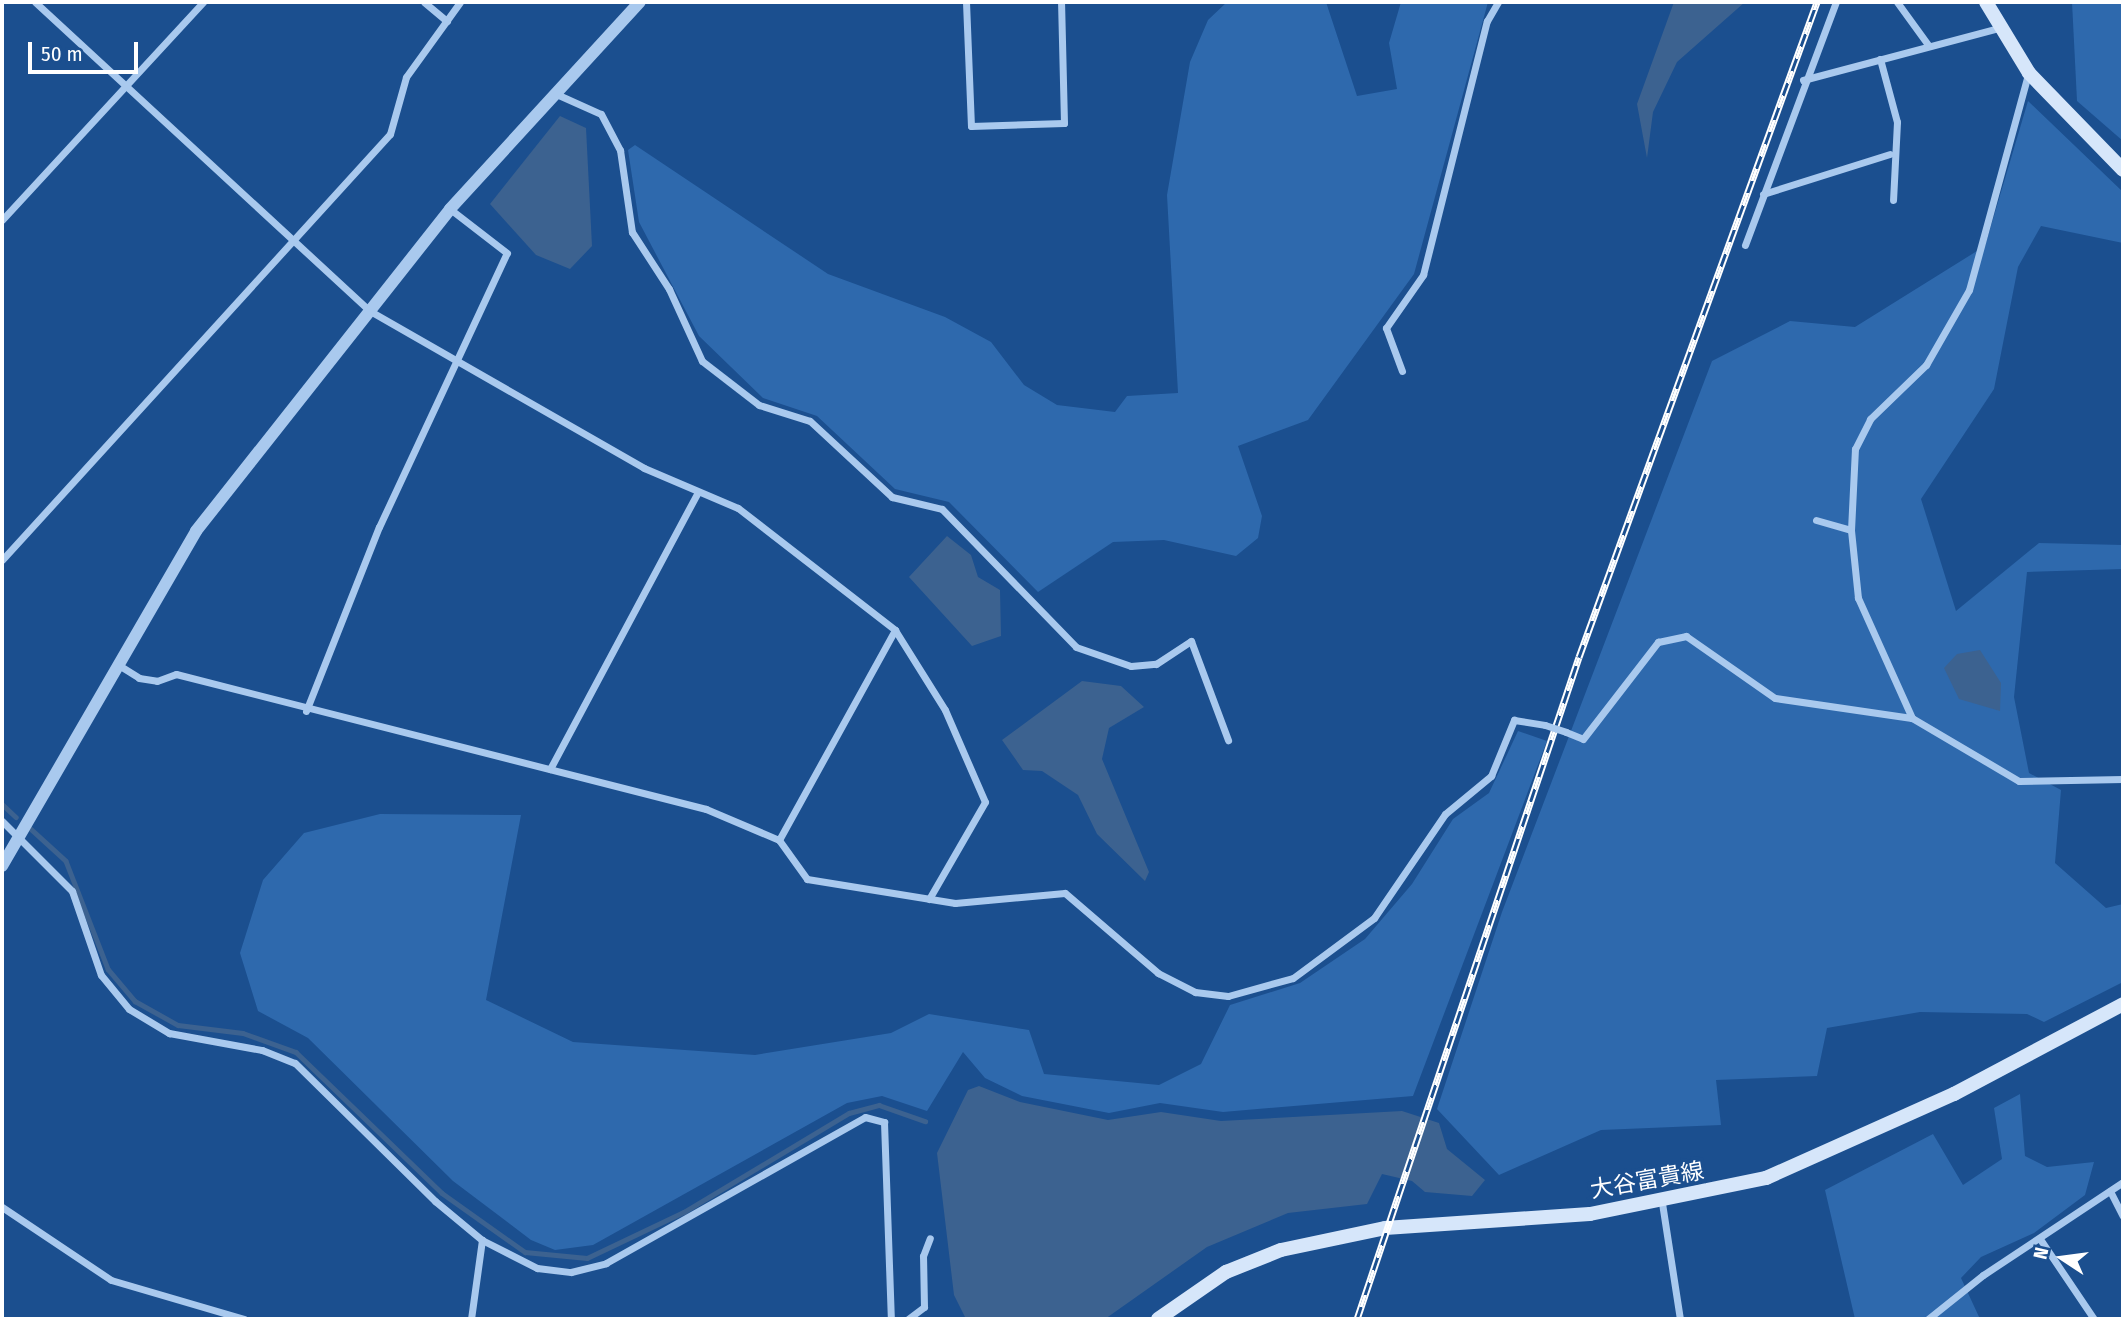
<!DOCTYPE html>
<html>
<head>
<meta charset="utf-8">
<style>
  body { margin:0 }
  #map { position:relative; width:2125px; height:1321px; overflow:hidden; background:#1b4f8f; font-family:"Fira Sans Condensed","Noto Sans JP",sans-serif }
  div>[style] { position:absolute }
  .green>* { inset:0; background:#2e69ad }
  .water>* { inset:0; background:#3c6290 }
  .stream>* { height:4.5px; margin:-2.25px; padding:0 2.25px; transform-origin:2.25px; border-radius:2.25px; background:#3c6290 }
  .minor>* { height:7px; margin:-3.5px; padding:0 3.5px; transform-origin:3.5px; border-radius:3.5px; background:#a9c9ee }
  .tertiary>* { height:12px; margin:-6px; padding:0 6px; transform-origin:6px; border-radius:6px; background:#a9c9ee }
  .secondary>* { height:14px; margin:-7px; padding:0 7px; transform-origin:7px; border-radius:7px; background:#d6e6fa }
  .rail>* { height:7px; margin-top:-3.5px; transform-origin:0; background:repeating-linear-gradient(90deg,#1b4f8f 0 13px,#fff 0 26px); box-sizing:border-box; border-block:2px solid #fff }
  .minor-bridge>* { height:7px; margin:-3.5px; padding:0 3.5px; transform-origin:3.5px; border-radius:3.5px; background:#a9c9ee }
  span { translate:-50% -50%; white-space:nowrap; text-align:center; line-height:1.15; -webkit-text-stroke:7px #1b4f8f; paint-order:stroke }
  .street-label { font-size:23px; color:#fff }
  .frame { position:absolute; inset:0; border:4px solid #fff; pointer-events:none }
  .north { position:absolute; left:2027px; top:1223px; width:70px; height:70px; -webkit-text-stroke:5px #1b4f8f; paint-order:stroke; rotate:283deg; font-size:19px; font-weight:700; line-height:28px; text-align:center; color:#fff }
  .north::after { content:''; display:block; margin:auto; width:24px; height:32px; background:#fff; clip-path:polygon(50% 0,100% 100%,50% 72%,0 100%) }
  .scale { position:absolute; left:28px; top:42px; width:110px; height:32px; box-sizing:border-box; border:4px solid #fff; border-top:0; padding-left:9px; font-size:21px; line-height:24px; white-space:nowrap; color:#fff; -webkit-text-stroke:5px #1b4f8f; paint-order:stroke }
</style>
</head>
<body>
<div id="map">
  <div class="green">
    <i style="clip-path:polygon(1227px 2px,1326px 2px,1357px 96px,1397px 89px,1389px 43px,1401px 2px,1488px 2px,1414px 274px,1308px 420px,1238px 446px,1262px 516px,1258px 538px,1236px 556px,1164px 540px,1113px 542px,1038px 592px,949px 502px,895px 489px,817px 416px,763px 398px,699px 336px,639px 222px,628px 150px,635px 145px,828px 274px,945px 317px,991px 342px,1024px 385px,1057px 405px,1115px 412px,1127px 396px,1178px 393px,1167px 195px,1190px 62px,1208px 20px)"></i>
    <i style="clip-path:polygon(2072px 2px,2123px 2px,2123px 141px,2077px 101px)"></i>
    <i style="clip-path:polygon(2028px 101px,2123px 192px,2123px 243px,2041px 226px,2018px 267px,1994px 389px,1921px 499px,1956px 611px,2039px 543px,2123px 545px,2123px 569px,2027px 572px,2014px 697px,2029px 773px,2061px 790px,2055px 863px,2106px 908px,2123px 904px,2123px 982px,2044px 1022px,2027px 1014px,1920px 1012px,1827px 1028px,1817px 1076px,1716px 1080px,1721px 1125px,1601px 1130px,1499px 1175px,1437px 1109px,1502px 912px,1712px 361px,1790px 321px,1855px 327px,1985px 246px)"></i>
    <i style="clip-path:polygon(1518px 731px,1547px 741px,1413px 1096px,1223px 1112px,1160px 1103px,1109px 1113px,1022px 1096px,985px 1078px,963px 1052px,927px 1111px,882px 1096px,847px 1103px,593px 1245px,555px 1250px,531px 1240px,453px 1181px,308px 1038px,258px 1011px,240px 953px,263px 880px,304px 833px,380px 814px,521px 815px,486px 1000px,573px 1042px,755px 1055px,891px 1033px,929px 1014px,1029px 1030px,1044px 1074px,1159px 1085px,1201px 1064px,1230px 1005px,1300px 983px,1365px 939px,1412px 884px,1453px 819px,1489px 793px)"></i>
    <i style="clip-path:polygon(2020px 1094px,2025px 1156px,2047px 1167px,2094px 1162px,2085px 1195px,2034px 1233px,1981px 1257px,1961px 1278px,1980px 1319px,1855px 1319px,1825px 1190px,1933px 1134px,1963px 1185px,2002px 1159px,1994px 1108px)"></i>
  </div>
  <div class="water">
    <i style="clip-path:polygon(1674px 2px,1745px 2px,1677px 62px,1653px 112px,1647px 158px,1637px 104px)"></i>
    <i style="clip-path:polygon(560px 116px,586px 128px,592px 246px,570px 269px,536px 255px,490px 204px)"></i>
    <i style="clip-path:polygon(947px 536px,971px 555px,978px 577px,1000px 590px,1001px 636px,972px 646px,909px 577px)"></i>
    <i style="clip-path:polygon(1980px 650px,2001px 683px,2000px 711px,1959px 699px,1944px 668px,1957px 654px)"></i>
    <i style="clip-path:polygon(1082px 681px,1121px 686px,1144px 707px,1109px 728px,1102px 759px,1149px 872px,1145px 881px,1097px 834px,1078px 795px,1042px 771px,1023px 770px,1002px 740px)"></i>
    <i style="clip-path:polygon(979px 1086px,1020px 1102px,1108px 1120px,1161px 1112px,1221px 1121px,1402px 1111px,1439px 1123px,1447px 1149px,1485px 1180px,1472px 1196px,1425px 1192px,1412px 1181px,1382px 1174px,1367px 1204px,1288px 1213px,1207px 1247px,1105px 1319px,966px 1319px,954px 1295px,937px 1153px,968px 1090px)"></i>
  </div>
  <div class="stream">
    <i style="left:2px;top:804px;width:19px;rotate:43deg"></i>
    <i style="left:31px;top:829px;width:47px;rotate:42.4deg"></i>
    <i style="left:66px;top:861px;width:116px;rotate:68.7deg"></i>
    <i style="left:108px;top:969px;width:42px;rotate:49.8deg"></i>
    <i style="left:135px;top:1001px;width:49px;rotate:29.2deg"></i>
    <i style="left:178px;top:1025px;width:65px;rotate:7deg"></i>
    <i style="left:243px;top:1033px;width:56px;rotate:19.7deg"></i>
    <i style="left:296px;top:1052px;width:203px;rotate:44deg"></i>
    <i style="left:442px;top:1193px;width:102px;rotate:35.4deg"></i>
    <i style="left:525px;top:1252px;width:62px;rotate:5.5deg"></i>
    <i style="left:587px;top:1258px;width:107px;rotate:-25.4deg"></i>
    <i style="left:684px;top:1212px;width:192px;rotate:-31deg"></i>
    <i style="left:849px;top:1113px;width:31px;rotate:-15deg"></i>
    <i style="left:879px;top:1105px;width:49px;rotate:19.2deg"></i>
  </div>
  <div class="minor">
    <i style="left:35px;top:2px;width:456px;rotate:42.7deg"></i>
    <i style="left:370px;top:311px;width:316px;rotate:29.8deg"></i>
    <i style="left:644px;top:468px;width:102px;rotate:23.1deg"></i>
    <i style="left:738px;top:508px;width:199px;rotate:37.8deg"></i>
    <i style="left:895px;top:630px;width:94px;rotate:58deg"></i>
    <i style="left:945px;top:710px;width:100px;rotate:66.5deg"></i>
    <i style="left:985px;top:802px;width:112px;rotate:120deg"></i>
    <i style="left:424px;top:2px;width:30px;rotate:40deg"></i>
    <i style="left:966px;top:2px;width:124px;rotate:87.7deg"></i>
    <i style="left:971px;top:126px;width:93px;rotate:-1.8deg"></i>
    <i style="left:1064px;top:123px;width:121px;rotate:-91.4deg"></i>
    <i style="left:1897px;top:2px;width:54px;rotate:54deg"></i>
    <i style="left:1880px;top:59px;width:65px;rotate:74.9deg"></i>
    <i style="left:1897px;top:122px;width:78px;rotate:92.9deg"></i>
    <i style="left:1803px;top:80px;width:203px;rotate:-14.9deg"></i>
    <i style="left:554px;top:93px;width:51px;rotate:24.1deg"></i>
    <i style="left:601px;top:114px;width:41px;rotate:62.2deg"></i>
    <i style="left:620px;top:150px;width:83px;rotate:81.7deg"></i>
    <i style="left:632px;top:232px;width:68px;rotate:57deg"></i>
    <i style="left:669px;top:289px;width:79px;rotate:65.4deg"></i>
    <i style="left:702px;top:361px;width:72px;rotate:37.7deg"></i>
    <i style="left:759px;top:405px;width:53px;rotate:17.4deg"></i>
    <i style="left:810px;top:421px;width:112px;rotate:42.8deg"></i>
    <i style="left:892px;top:497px;width:51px;rotate:13.5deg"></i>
    <i style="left:942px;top:509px;width:192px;rotate:45.8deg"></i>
    <i style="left:1076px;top:647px;width:58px;rotate:19.1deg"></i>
    <i style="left:1131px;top:666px;width:25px;rotate:-5deg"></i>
    <i style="left:1156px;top:664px;width:42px;rotate:-33.3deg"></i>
    <i style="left:1191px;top:641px;width:106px;rotate:69.5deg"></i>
    <i style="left:1763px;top:194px;width:133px;rotate:-17.5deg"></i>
    <i style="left:2px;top:220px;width:297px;rotate:-47.3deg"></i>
    <i style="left:1745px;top:245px;width:259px;rotate:-69.5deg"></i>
    <i style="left:1402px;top:371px;width:46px;rotate:-110.4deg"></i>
    <i style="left:1386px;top:328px;width:65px;rotate:-55.1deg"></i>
    <i style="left:1423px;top:275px;width:262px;rotate:-75.9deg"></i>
    <i style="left:1487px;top:21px;width:22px;rotate:-60deg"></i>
    <i style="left:1816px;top:520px;width:36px;rotate:16deg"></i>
    <i style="left:2px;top:560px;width:576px;rotate:-47.67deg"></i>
    <i style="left:390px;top:134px;width:59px;rotate:-74.3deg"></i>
    <i style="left:406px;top:77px;width:92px;rotate:-54.2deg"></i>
    <i style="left:117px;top:664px;width:26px;rotate:32deg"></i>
    <i style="left:139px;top:678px;width:18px;rotate:9deg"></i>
    <i style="left:157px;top:681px;width:20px;rotate:-20deg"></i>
    <i style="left:176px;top:674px;width:547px;rotate:14.29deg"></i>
    <i style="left:706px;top:809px;width:79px;rotate:23deg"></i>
    <i style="left:779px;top:840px;width:48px;rotate:54.3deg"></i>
    <i style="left:807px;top:879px;width:150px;rotate:9.2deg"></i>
    <i style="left:955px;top:903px;width:110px;rotate:-5.2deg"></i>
    <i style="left:1065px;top:893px;width:123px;rotate:40.7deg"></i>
    <i style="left:1158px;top:973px;width:42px;rotate:27.2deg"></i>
    <i style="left:1195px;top:992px;width:33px;rotate:7deg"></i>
    <i style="left:1228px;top:996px;width:67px;rotate:-15.5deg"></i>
    <i style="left:1293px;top:978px;width:101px;rotate:-36.5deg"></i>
    <i style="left:1374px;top:918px;width:126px;rotate:-55.7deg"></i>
    <i style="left:1445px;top:814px;width:60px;rotate:-39.6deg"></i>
    <i style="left:1491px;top:776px;width:61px;rotate:-67.7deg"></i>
    <i style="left:1514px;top:720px;width:31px;rotate:9deg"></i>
    <i style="left:306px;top:711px;width:198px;rotate:-68.4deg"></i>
    <i style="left:379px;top:527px;width:302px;rotate:-65deg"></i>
    <i style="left:507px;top:253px;width:72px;rotate:-142.3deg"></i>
    <i style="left:1912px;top:718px;width:132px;rotate:-114.2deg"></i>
    <i style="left:1858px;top:598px;width:68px;rotate:-95.9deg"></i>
    <i style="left:1851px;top:530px;width:81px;rotate:-87.2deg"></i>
    <i style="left:1855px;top:449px;width:34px;rotate:-63deg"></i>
    <i style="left:1870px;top:419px;width:78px;rotate:-44deg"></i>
    <i style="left:1926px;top:365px;width:86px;rotate:-60.2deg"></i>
    <i style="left:1969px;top:290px;width:224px;rotate:-74.7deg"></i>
    <i style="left:1566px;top:732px;width:18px;rotate:22deg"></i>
    <i style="left:1583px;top:739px;width:123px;rotate:-52.3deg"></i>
    <i style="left:1658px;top:642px;width:29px;rotate:-12deg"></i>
    <i style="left:1686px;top:636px;width:108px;rotate:34.9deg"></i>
    <i style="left:1775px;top:698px;width:138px;rotate:8.3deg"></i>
    <i style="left:1912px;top:718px;width:124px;rotate:30.5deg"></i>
    <i style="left:2019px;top:781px;width:104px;rotate:-1.1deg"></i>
    <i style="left:550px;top:769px;width:312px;rotate:-61.9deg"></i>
    <i style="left:2px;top:821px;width:99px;rotate:45deg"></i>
    <i style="left:72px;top:891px;width:89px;rotate:71deg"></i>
    <i style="left:101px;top:975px;width:44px;rotate:50.5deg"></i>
    <i style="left:129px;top:1009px;width:47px;rotate:31deg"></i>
    <i style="left:169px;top:1033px;width:95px;rotate:10.4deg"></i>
    <i style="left:262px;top:1050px;width:35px;rotate:22deg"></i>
    <i style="left:295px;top:1063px;width:197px;rotate:44.6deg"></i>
    <i style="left:435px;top:1201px;width:61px;rotate:39.7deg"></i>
    <i style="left:482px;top:1240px;width:62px;rotate:27deg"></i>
    <i style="left:537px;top:1268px;width:34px;rotate:7deg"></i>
    <i style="left:571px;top:1272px;width:36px;rotate:-14deg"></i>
    <i style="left:606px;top:1263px;width:297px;rotate:-29.4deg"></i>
    <i style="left:865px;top:1117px;width:20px;rotate:15deg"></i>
    <i style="left:884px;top:1122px;width:197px;rotate:88deg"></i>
    <i style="left:779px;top:840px;width:240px;rotate:-61.1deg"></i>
    <i style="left:2110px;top:1191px;width:28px;rotate:63deg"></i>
    <i style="left:1662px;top:1203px;width:117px;rotate:81.2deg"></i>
    <i style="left:2px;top:1207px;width:131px;rotate:33.8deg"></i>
    <i style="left:111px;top:1280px;width:139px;rotate:16.3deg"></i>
    <i style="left:2040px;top:1239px;width:97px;rotate:56deg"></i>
    <i style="left:471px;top:1319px;width:80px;rotate:-82.1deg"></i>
    <i style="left:908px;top:1319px;width:20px;rotate:-37deg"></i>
    <i style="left:924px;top:1307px;width:51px;rotate:-91.1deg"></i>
    <i style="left:923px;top:1256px;width:19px;rotate:-69deg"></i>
    <i style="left:1928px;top:1319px;width:70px;rotate:-38.7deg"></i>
    <i style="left:1983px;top:1275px;width:168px;rotate:-33.6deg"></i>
  </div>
  <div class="tertiary">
    <i style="left:2px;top:866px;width:387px;rotate:-59.9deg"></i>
    <i style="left:196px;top:531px;width:410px;rotate:-51.7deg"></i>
    <i style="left:450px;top:209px;width:281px;rotate:-47.5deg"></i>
  </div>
  <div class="secondary">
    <i style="left:1986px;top:2px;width:83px;rotate:58.8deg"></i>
    <i style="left:2029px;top:73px;width:135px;rotate:45.9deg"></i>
    <i style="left:1158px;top:1319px;width:83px;rotate:-34.7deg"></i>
    <i style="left:1226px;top:1272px;width:59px;rotate:-21.8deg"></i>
    <i style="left:1281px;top:1250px;width:106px;rotate:-11.9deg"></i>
    <i style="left:1385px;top:1228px;width:205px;rotate:-3.9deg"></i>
    <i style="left:1590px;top:1214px;width:180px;rotate:-11.6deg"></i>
    <i style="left:1766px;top:1178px;width:206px;rotate:-24.1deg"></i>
    <i style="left:1954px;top:1094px;width:191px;rotate:-28deg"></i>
  </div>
  <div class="rail">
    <i style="left:1357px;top:1319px;width:698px;rotate:-71.46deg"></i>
    <i style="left:1579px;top:657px;width:697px;rotate:-70.03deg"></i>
  </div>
  <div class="minor-bridge">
    <i style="left:1545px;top:725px;width:22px;rotate:18deg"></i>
  </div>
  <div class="street-label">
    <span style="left:1647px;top:1180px;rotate:-10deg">大谷富貴線</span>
  </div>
  <div class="frame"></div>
  <div class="north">N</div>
  <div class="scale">50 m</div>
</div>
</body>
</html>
